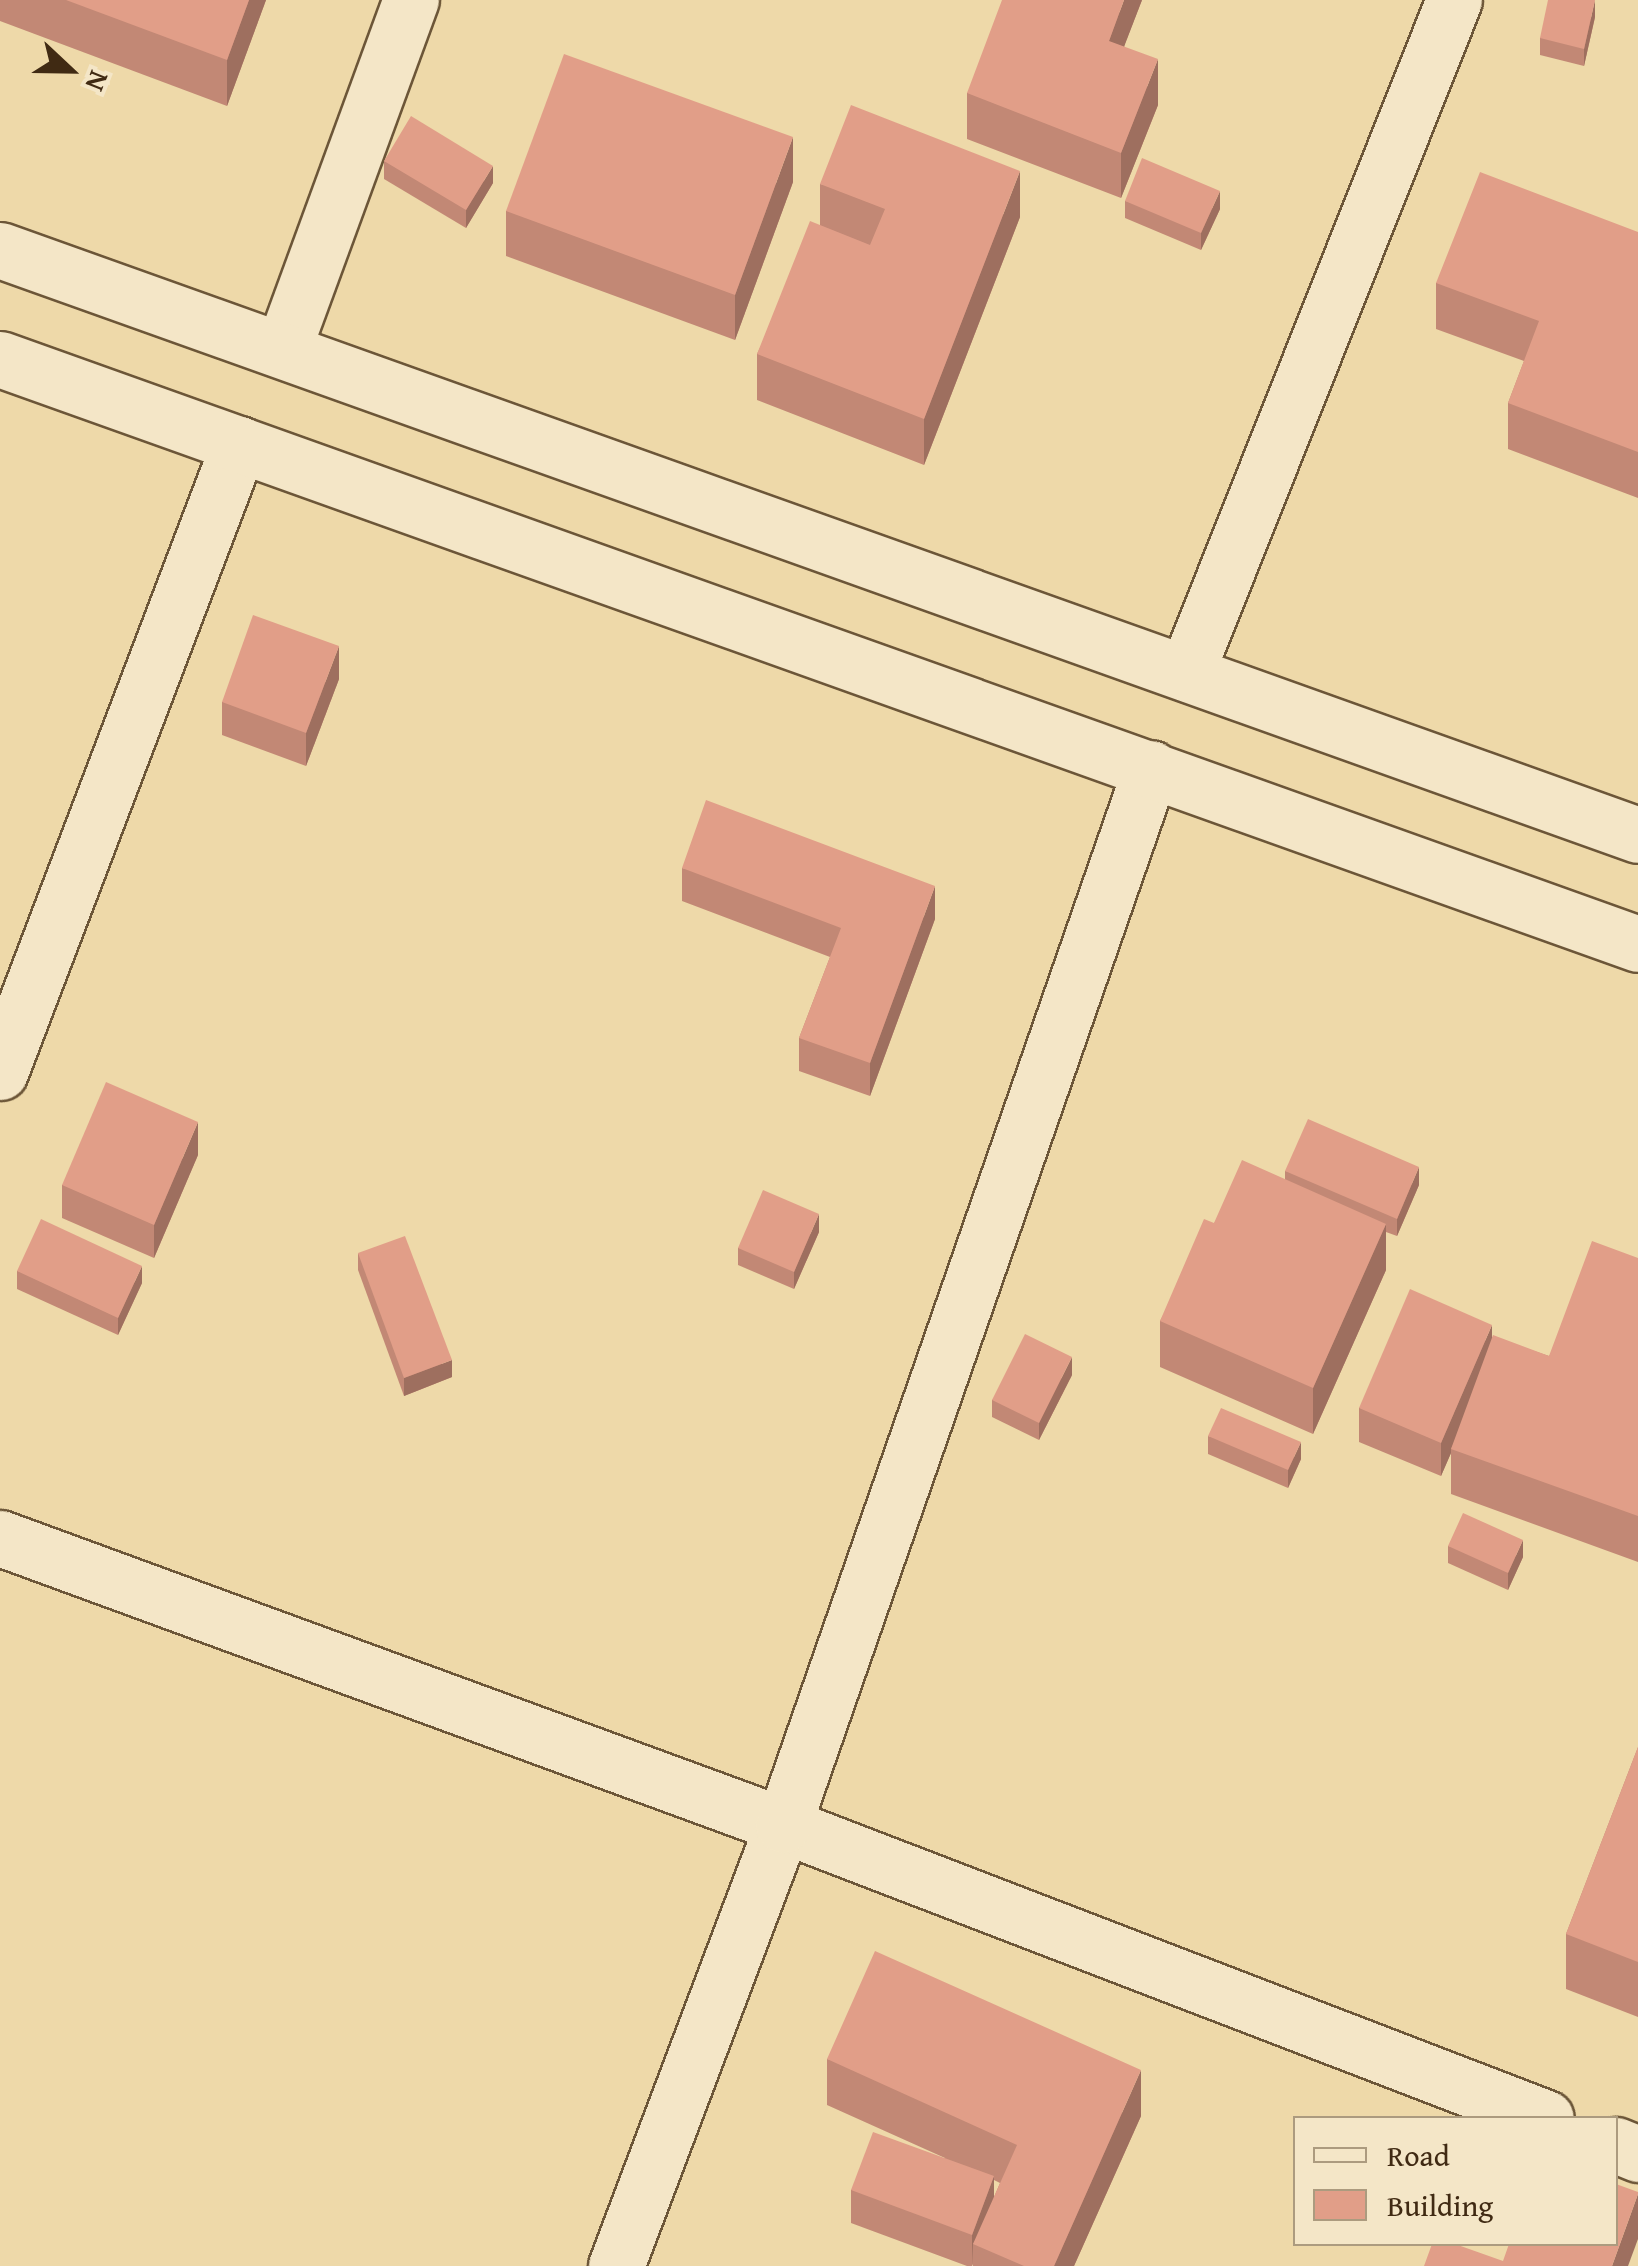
<!DOCTYPE html>
<html>
<head>
<meta charset="utf-8">
<style>
  body { margin:0 }
  #map { position:relative; width:1638px; height:2266px; overflow:hidden; background:#eed9a9; font-family:"Gentium Book Plus",serif }
  div>[style] { position:absolute }
  .roads { filter:drop-shadow(2px 0 #6c5638) drop-shadow(-2px 0 #6c5638) drop-shadow(0 2px #6c5638) drop-shadow(0 -2px #6c5638) }
  .minor>* { height:55px; margin:-27.5px; padding:0 27.5px; transform-origin:27.5px; border-radius:27.5px; background:#f4e6c7 }
  .secondary>* { height:55px; margin:-27.5px; padding:0 27.5px; transform-origin:27.5px; border-radius:27.5px; background:#f4e6c7 }
  .wall>* { inset:0; background:#c28875 }
  .shaded-wall>* { inset:0; background:#9e6f5f }
  .building>* { inset:0; background:#e19e88 }
  span { translate:-50% -50%; white-space:nowrap; text-align:center; line-height:1.15; -webkit-text-stroke:10px #f4e6c7; paint-order:stroke }
  .legend { position:absolute; left:1293px; top:2116px; width:325px; height:130px; box-sizing:border-box; background:#f4e6c7; border:2px solid #ac9b7f; margin:0; padding:12px 18px; list-style:none; font-size:30px; color:#402a13 }
  .legend li { display:flex; align-items:center; gap:20px; height:50px }
  .legend b { width:50px; border:2px solid #ac9b7f }
  .north { position:absolute; left:20px; top:20px; width:100px; height:100px; -webkit-text-stroke:8px #f4e6c7; paint-order:stroke; rotate:112deg; font-size:28px; font-weight:700; line-height:40px; text-align:center; color:#402a13 }
  .north::after { content:''; display:block; margin:auto; width:35px; height:45px; background:#402a13; clip-path:polygon(50% 0,100% 100%,50% 72%,0 100%) }
</style>
</head>
<body>
<div id="map">
  <div class="roads">
    <div class="minor">
      <i style="left:283px;top:349px;width:372px;rotate:-69.9deg"></i>
      <i style="left:1186px;top:673px;width:724px;rotate:-68.29deg"></i>
      <i style="left:0;top:1072px;width:672px;rotate:-69.16deg"></i>
      <i style="left:0;top:1538px;width:834px;rotate:20.13deg"></i>
      <i style="left:783px;top:1825px;width:817px;rotate:21.01deg"></i>
      <i style="left:1616px;top:2145px;width:24px;rotate:22deg"></i>
      <i style="left:616px;top:2266px;width:472px;rotate:-69.3deg"></i>
      <i style="left:783px;top:1825px;width:1119px;rotate:-70.8deg"></i>
    </div>
    <div class="secondary">
      <i style="left:0;top:250px;width:1739px;rotate:19.65deg"></i>
      <i style="left:0;top:359px;width:1739px;rotate:19.65deg"></i>
    </div>
  </div>
  <div class="wall">
    <i style="clip-path:polygon(0 0,266px 0,227px 106px,0 21px)"></i>
    <i style="clip-path:polygon(1142px 0,1124px 46px,1158px 105px,1121px 198px,967px 139px,967px 93px)"></i>
    <i style="clip-path:polygon(1595px 17px,1584px 66px,1540px 55px,1540px 38px)"></i>
    <i style="clip-path:polygon(384px 161px,493px 183px,466px 228px,384px 179px)"></i>
    <i style="clip-path:polygon(793px 182px,735px 340px,506px 256px,506px 211px)"></i>
    <i style="clip-path:polygon(820px 184px,1020px 217px,924px 465px,757px 400px,757px 354px,820px 225px)"></i>
    <i style="clip-path:polygon(1125px 201px,1220px 209px,1201px 250px,1125px 218px)"></i>
    <i style="clip-path:polygon(1638px 232px,1638px 498px,1508px 449px,1508px 403px,1524px 361px,1436px 329px,1436px 283px)"></i>
    <i style="clip-path:polygon(339px 679px,306px 766px,222px 735px,222px 702px)"></i>
    <i style="clip-path:polygon(682px 868px,935px 919px,870px 1096px,799px 1071px,799px 1038px,830px 957px,682px 901px)"></i>
    <i style="clip-path:polygon(198px 1155px,154px 1258px,62px 1218px,62px 1185px)"></i>
    <i style="clip-path:polygon(1285px 1171px,1419px 1185px,1397px 1236px,1386px 1232px,1386px 1270px,1313px 1434px,1160px 1367px,1160px 1321px,1214px 1223px,1285px 1179px)"></i>
    <i style="clip-path:polygon(819px 1232px,794px 1289px,738px 1265px,738px 1248px)"></i>
    <i style="clip-path:polygon(358px 1253px,452px 1377px,404px 1396px,358px 1270px)"></i>
    <i style="clip-path:polygon(1638px 1258px,1638px 1562px,1451px 1494px,1451px 1453px,1441px 1476px,1359px 1442px,1359px 1408px,1492px 1337px,1549px 1356px)"></i>
    <i style="clip-path:polygon(17px 1271px,142px 1283px,118px 1335px,17px 1289px)"></i>
    <i style="clip-path:polygon(1072px 1375px,1039px 1440px,992px 1417px,992px 1400px)"></i>
    <i style="clip-path:polygon(1208px 1436px,1301px 1459px,1288px 1488px,1208px 1454px)"></i>
    <i style="clip-path:polygon(1448px 1546px,1523px 1557px,1508px 1590px,1448px 1563px)"></i>
    <i style="clip-path:polygon(1638px 1747px,1638px 2017px,1566px 1989px,1566px 1934px)"></i>
    <i style="clip-path:polygon(evenodd,827px 2059px,1141px 2116px,1074px 2266px,973px 2266px,973px 2264px,972px 2266px,967px 2266px,851px 2223px,851px 2190px,945px 2158px,827px 2105px,827px 2059px,994px 2180px,1000px 2183px,994px 2197px,994px 2180px)"></i>
  </div>
  <div class="shaded-wall">
    <i style="clip-path:polygon(249px 0,266px 0,227px 106px,227px 60px)"></i>
    <i style="clip-path:polygon(1124px 0,1142px 0,1109px 86px,1109px 41px)"></i>
    <i style="clip-path:polygon(1595px 0,1595px 17px,1584px 66px,1584px 49px)"></i>
    <i style="clip-path:polygon(1158px 59px,1158px 105px,1121px 198px,1121px 153px)"></i>
    <i style="clip-path:polygon(793px 137px,793px 182px,735px 340px,735px 295px)"></i>
    <i style="clip-path:polygon(493px 166px,493px 183px,466px 228px,466px 210px)"></i>
    <i style="clip-path:polygon(1020px 171px,1020px 217px,924px 465px,924px 419px)"></i>
    <i style="clip-path:polygon(1220px 191px,1220px 209px,1201px 250px,1201px 233px)"></i>
    <i style="clip-path:polygon(339px 646px,339px 679px,306px 766px,306px 733px)"></i>
    <i style="clip-path:polygon(935px 886px,935px 919px,870px 1096px,870px 1063px)"></i>
    <i style="clip-path:polygon(198px 1122px,198px 1155px,154px 1258px,154px 1225px)"></i>
    <i style="clip-path:polygon(1419px 1167px,1419px 1185px,1397px 1236px,1397px 1219px)"></i>
    <i style="clip-path:polygon(819px 1214px,819px 1232px,794px 1289px,794px 1272px)"></i>
    <i style="clip-path:polygon(1386px 1224px,1386px 1270px,1313px 1434px,1313px 1388px)"></i>
    <i style="clip-path:polygon(142px 1266px,142px 1283px,118px 1335px,118px 1318px)"></i>
    <i style="clip-path:polygon(1492px 1325px,1492px 1358px,1451px 1449px,1451px 1453px,1441px 1476px,1441px 1443px)"></i>
    <i style="clip-path:polygon(1072px 1357px,1072px 1375px,1039px 1440px,1039px 1423px)"></i>
    <i style="clip-path:polygon(452px 1360px,452px 1377px,404px 1396px,404px 1378px)"></i>
    <i style="clip-path:polygon(1301px 1442px,1301px 1459px,1288px 1488px,1288px 1470px)"></i>
    <i style="clip-path:polygon(1523px 1540px,1523px 1557px,1508px 1590px,1508px 1573px)"></i>
    <i style="clip-path:polygon(1141px 2070px,1141px 2116px,1074px 2266px,1054px 2266px)"></i>
    <i style="clip-path:polygon(994px 2176px,994px 2209px,973px 2244px,972px 2266px,972px 2235px)"></i>
    <i style="clip-path:polygon(1638px 2194px,1638px 2239px,1628px 2266px,1612px 2266px)"></i>
  </div>
  <div class="building">
    <i style="clip-path:polygon(66px 0,249px 0,227px 60px)"></i>
    <i style="clip-path:polygon(1002px 0,1124px 0,1109px 41px,1158px 59px,1121px 153px,967px 93px)"></i>
    <i style="clip-path:polygon(1548px 0,1595px 0,1584px 49px,1540px 38px)"></i>
    <i style="clip-path:polygon(564px 54px,793px 137px,735px 295px,506px 211px)"></i>
    <i style="clip-path:polygon(851px 105px,1020px 171px,924px 419px,757px 354px,810px 221px,870px 245px,885px 209px,820px 184px)"></i>
    <i style="clip-path:polygon(411px 116px,493px 166px,466px 210px,384px 161px)"></i>
    <i style="clip-path:polygon(1142px 158px,1220px 191px,1201px 233px,1125px 201px)"></i>
    <i style="clip-path:polygon(1480px 172px,1638px 232px,1638px 452px,1508px 403px,1539px 321px,1436px 283px)"></i>
    <i style="clip-path:polygon(253px 615px,339px 646px,306px 733px,222px 702px)"></i>
    <i style="clip-path:polygon(706px 800px,935px 886px,870px 1063px,799px 1038px,841px 928px,682px 868px)"></i>
    <i style="clip-path:polygon(106px 1082px,198px 1122px,154px 1225px,62px 1185px)"></i>
    <i style="clip-path:polygon(1308px 1119px,1419px 1167px,1397px 1219px,1285px 1171px)"></i>
    <i style="clip-path:polygon(1242px 1160px,1386px 1224px,1313px 1388px,1160px 1321px,1204px 1219px,1214px 1223px)"></i>
    <i style="clip-path:polygon(763px 1190px,819px 1214px,794px 1272px,738px 1248px)"></i>
    <i style="clip-path:polygon(41px 1219px,142px 1266px,118px 1318px,17px 1271px)"></i>
    <i style="clip-path:polygon(405px 1236px,452px 1360px,404px 1378px,358px 1253px)"></i>
    <i style="clip-path:polygon(1592px 1241px,1638px 1258px,1638px 1516px,1451px 1449px,1493px 1335px,1549px 1356px)"></i>
    <i style="clip-path:polygon(1410px 1289px,1492px 1325px,1441px 1443px,1359px 1408px)"></i>
    <i style="clip-path:polygon(1025px 1334px,1072px 1357px,1039px 1423px,992px 1400px)"></i>
    <i style="clip-path:polygon(1221px 1408px,1301px 1442px,1288px 1470px,1208px 1436px)"></i>
    <i style="clip-path:polygon(1463px 1513px,1523px 1540px,1508px 1573px,1448px 1546px)"></i>
    <i style="clip-path:polygon(1638px 1747px,1638px 1962px,1566px 1934px)"></i>
    <i style="clip-path:polygon(875px 1951px,1141px 2070px,1054px 2266px,1024px 2266px,973px 2244px,1017px 2145px,827px 2059px)"></i>
    <i style="clip-path:polygon(873px 2132px,994px 2176px,972px 2235px,851px 2190px)"></i>
    <i style="clip-path:polygon(1616px 2184px,1638px 2192px,1638px 2194px,1612px 2266px,1424px 2266px,1432px 2244px,1455px 2244px,1503px 2261px,1509px 2244px,1616px 2244px)"></i>
  </div>
  <ul class="legend">
  <li><b style="height:12px;background:#f4e6c7"></b>Road</li>
  <li><b style="height:28px;background:#e19e88"></b>Building</li>
  </ul>
  <div class="north">N</div>
</div>
</body>
</html>
